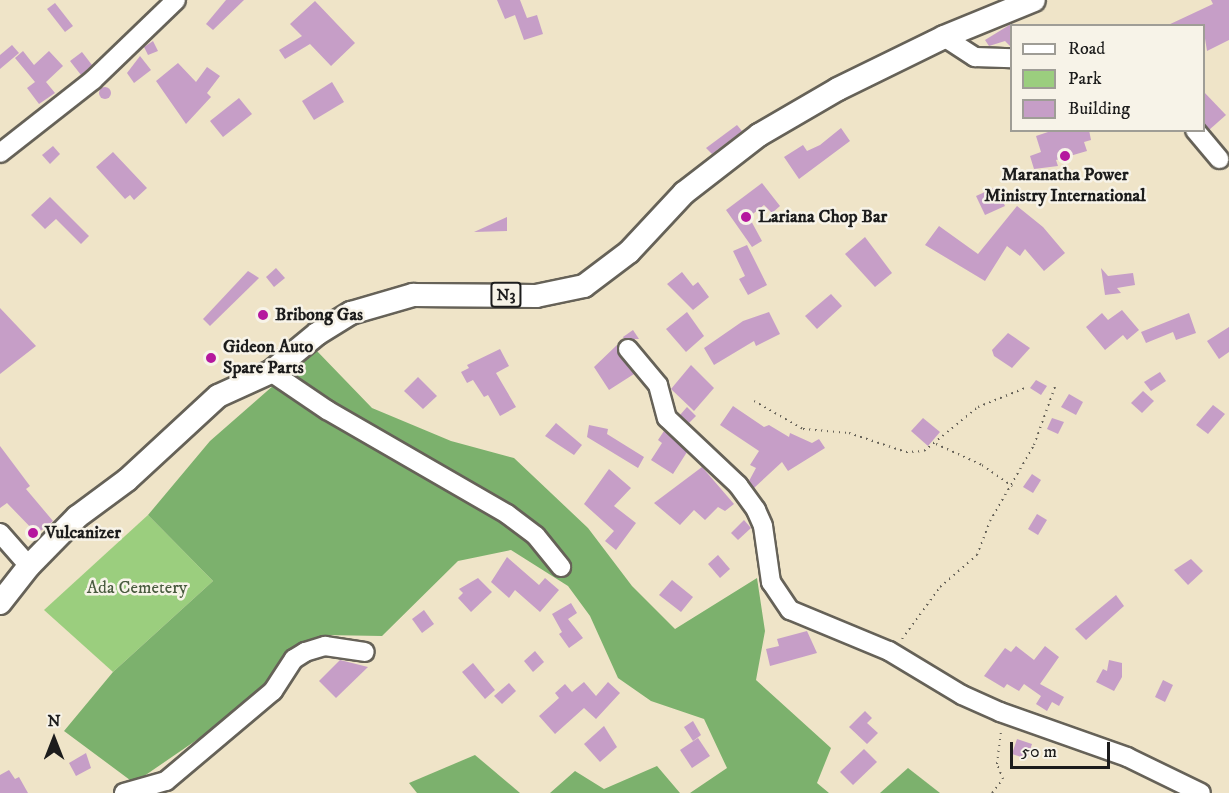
<!DOCTYPE html>
<html>
<head>
<meta charset="utf-8">
<style>
  body { margin:0 }
  #map { position:relative; width:1229px; height:793px; overflow:hidden; background:#efe4c8; font-family:"IM FELL DW Pica",serif }
  div>[style] { position:absolute }
  .green>* { inset:0; background:#9bce7e }
  .forest>* { inset:0; background:#7cb16d }
  .building>* { inset:0; background:#c69ec7 }
  .round { border-radius:50% }
  .path>* { height:2px; margin-top:-1px; transform-origin:0; background:repeating-linear-gradient(90deg,#666258 0 1.5px,transparent 0 6px) }
  .roads { filter:drop-shadow(2px 0 #666258) drop-shadow(-2px 0 #666258) drop-shadow(0 2px #666258) drop-shadow(0 -2px #666258) }
  .minor>* { height:18px; margin:-9px; padding:0 9px; transform-origin:9px; border-radius:9px; background:#fff }
  .major>* { height:22px; margin:-11px; padding:0 11px; transform-origin:11px; border-radius:11px; background:#fff }
  .dots>* { width:16px; height:16px; translate:-50% -50%; box-sizing:border-box; border:3px solid #f7f3e8; border-radius:50% }
  span { translate:-50% -50%; white-space:nowrap; text-align:center; line-height:1.15; -webkit-text-stroke:5px #f7f3e8; paint-order:stroke }
  .shield-label span { padding:2px 4px; background:#f7f3e8; border:2px solid; border-radius:4px; -webkit-text-stroke-width:0 }
  .shield-label { font-size:16px; color:#1c1c1c; font-weight:700 }
  .poi-label { font-size:18px; color:#1c1c1c; font-weight:700 }
  .left { translate:0 -50%; text-align:left }
  .park-label { font-size:18px; color:#485a3e }
  .legend { position:absolute; left:1010px; top:24px; width:195px; height:108px; box-sizing:border-box; background:#f7f3e8; border:2px solid #9f9d96; margin:0; padding:8px 10px; list-style:none; font-size:18px; color:#1c1c1c }
  .legend li { display:flex; align-items:center; gap:12px; height:30px }
  .legend b { width:30px; border:2px solid #9f9d96 }
  .north { position:absolute; left:24px; top:709px; width:60px; height:60px; -webkit-text-stroke:4px #f7f3e8; paint-order:stroke; rotate:0deg; font-size:16px; font-weight:700; line-height:24px; text-align:center; color:#1c1c1c }
  .north::after { content:''; display:block; margin:auto; width:21px; height:27px; background:#1c1c1c; clip-path:polygon(50% 0,100% 100%,50% 72%,0 100%) }
  .scale { position:absolute; left:1010px; top:742px; width:100px; height:27px; box-sizing:border-box; border:3px solid #1c1c1c; border-top:0; padding-left:8px; font-size:18px; line-height:21px; white-space:nowrap; color:#1c1c1c; -webkit-text-stroke:4px #f7f3e8; paint-order:stroke }
</style>
</head>
<body>
<div id="map">
  <div class="green">
    <i style="clip-path:polygon(148px 515px,213px 581px,113px 672px,44px 610px)"></i>
  </div>
  <div class="forest">
    <i style="clip-path:polygon(315px 349px,372px 408px,451px 441px,514px 458px,588px 528px,632px 586px,675px 629px,757px 578px,765px 631px,756px 680px,831px 748px,817px 783px,829px 793px,690px 793px,727px 768px,704px 719px,651px 701px,618px 678px,590px 616px,568px 586px,511px 550px,458px 561px,382px 636px,324px 635px,265px 693px,134px 783px,64px 731px,113px 672px,213px 581px,148px 515px,210px 441px)"></i>
    <i style="clip-path:polygon(475px 755px,520px 793px,417px 793px,409px 783px)"></i>
    <i style="clip-path:polygon(657px 766px,680px 793px,550px 793px,575px 771px,604px 789px)"></i>
    <i style="clip-path:polygon(908px 768px,940px 793px,880px 793px)"></i>
  </div>
  <div class="building">
    <i style="clip-path:polygon(226px 0,244px 0,213px 30px,206px 24px)"></i>
    <i style="clip-path:polygon(497px 0,520px 0,527px 18px,537px 15px,543px 34px,524px 40px,515px 15px,505px 19px)"></i>
    <i style="clip-path:polygon(1211px 0,1229px 0,1229px 40px,1207px 51px,1203px 26px,1166px 26px,1213px 4px)"></i>
    <i style="clip-path:polygon(315px 1px,355px 43px,331px 66px,310px 44px,285px 59px,279px 50px,302px 36px,290px 24px)"></i>
    <i style="clip-path:polygon(55px 3px,73px 26px,65px 32px,47px 9px)"></i>
    <i style="clip-path:polygon(1011px 24px,1011px 47px,1005px 41px,989px 46px,985px 40px)"></i>
    <i style="clip-path:polygon(153px 41px,158px 51px,148px 55px,144px 47px)"></i>
    <i style="clip-path:polygon(12px 45px,19px 53px,0 69px,0 55px)"></i>
    <i style="clip-path:polygon(23px 51px,34px 65px,49px 51px,63px 66px,46px 82px,55px 93px,39px 104px,27px 88px,35px 82px,15px 58px)"></i>
    <i style="clip-path:polygon(82px 52px,92px 65px,81px 75px,70px 61px)"></i>
    <i style="clip-path:polygon(140px 56px,151px 70px,134px 83px,127px 73px)"></i>
    <i style="clip-path:polygon(178px 63px,196px 82px,207px 67px,220px 76px,207px 93px,211px 97px,186px 124px,156px 81px)"></i>
    <i style="clip-path:polygon(332px 82px,344px 102px,314px 120px,302px 101px)"></i>
    <i class="round" style="left:99px;top:87px;width:12px;height:12px"></i>
    <i style="clip-path:polygon(1203px 91px,1226px 115px,1209px 130px,1203px 123px)"></i>
    <i style="clip-path:polygon(239px 98px,252px 114px,223px 137px,210px 121px)"></i>
    <i style="clip-path:polygon(737px 125px,742px 131px,712px 154px,706px 148px)"></i>
    <i style="clip-path:polygon(841px 128px,850px 141px,799px 179px,784px 157px,803px 145px,807px 151px,820px 145px)"></i>
    <i style="clip-path:polygon(1054px 130px,1089px 130px,1091px 140px,1084px 142px,1087px 151px,1056px 160px,1058px 166px,1034px 169px,1030px 156px,1041px 152px,1036px 136px)"></i>
    <i style="clip-path:polygon(53px 146px,60px 154px,50px 164px,42px 155px)"></i>
    <i style="clip-path:polygon(113px 152px,147px 188px,134px 200px,130px 195px,125px 199px,96px 167px)"></i>
    <i style="clip-path:polygon(762px 183px,780px 206px,772px 213px,764px 205px,749px 217px,762px 241px,752px 247px,726px 210px)"></i>
    <i style="clip-path:polygon(996px 187px,1005px 206px,985px 215px,976px 196px)"></i>
    <i style="clip-path:polygon(50px 197px,89px 236px,81px 244px,56px 219px,45px 229px,31px 215px)"></i>
    <i style="clip-path:polygon(1017px 206px,1043px 227px,1065px 253px,1044px 271px,1025px 249px,1020px 256px,1007px 246px,985px 281px,925px 245px,939px 226px,978px 254px)"></i>
    <i style="clip-path:polygon(507px 217px,507px 231px,474px 232px)"></i>
    <i style="clip-path:polygon(865px 237px,892px 273px,875px 287px,845px 254px)"></i>
    <i style="clip-path:polygon(747px 245px,767px 285px,748px 295px,739px 279px,745px 276px,733px 251px)"></i>
    <i style="clip-path:polygon(276px 268px,285px 278px,274px 287px,266px 277px)"></i>
    <i style="clip-path:polygon(1101px 268px,1108px 276px,1133px 273px,1135px 285px,1117px 288px,1121px 293px,1105px 295px)"></i>
    <i style="clip-path:polygon(248px 271px,259px 278px,210px 326px,203px 319px)"></i>
    <i style="clip-path:polygon(682px 272px,693px 286px,698px 282px,709px 297px,693px 310px,667px 284px)"></i>
    <i style="clip-path:polygon(831px 294px,842px 306px,817px 329px,805px 316px)"></i>
    <i style="clip-path:polygon(0 308px,36px 346px,0 374px)"></i>
    <i style="clip-path:polygon(1122px 310px,1139px 330px,1127px 340px,1123px 335px,1105px 350px,1086px 327px,1102px 313px,1108px 320px)"></i>
    <i style="clip-path:polygon(687px 312px,704px 336px,686px 352px,666px 329px)"></i>
    <i style="clip-path:polygon(769px 312px,780px 334px,756px 346px,754px 341px,714px 365px,704px 348px,743px 321px)"></i>
    <i style="clip-path:polygon(1189px 313px,1196px 333px,1176px 340px,1173px 332px,1146px 343px,1141px 332px)"></i>
    <i style="clip-path:polygon(1229px 327px,1229px 352px,1219px 359px,1207px 341px)"></i>
    <i style="clip-path:polygon(633px 330px,639px 339px,624px 339px,623px 337px)"></i>
    <i style="clip-path:polygon(1008px 333px,1030px 348px,1012px 368px,994px 356px,992px 350px)"></i>
    <i style="clip-path:polygon(617px 345px,619px 356px,634px 374px,609px 390px,594px 367px)"></i>
    <i style="clip-path:polygon(500px 349px,509px 366px,496px 373px,516px 407px,500px 416px,488px 395px,484px 397px,473px 380px,467px 383px,461px 372px,469px 368px,467px 365px)"></i>
    <i style="clip-path:polygon(691px 365px,714px 388px,694px 411px,671px 389px)"></i>
    <i style="clip-path:polygon(1160px 372px,1166px 381px,1151px 391px,1144px 382px)"></i>
    <i style="clip-path:polygon(418px 377px,437px 396px,423px 409px,404px 391px)"></i>
    <i style="clip-path:polygon(1036px 380px,1047px 386px,1041px 395px,1030px 388px)"></i>
    <i style="clip-path:polygon(1143px 391px,1154px 401px,1142px 413px,1131px 403px)"></i>
    <i style="clip-path:polygon(1069px 394px,1083px 402px,1076px 415px,1061px 407px)"></i>
    <i style="clip-path:polygon(1213px 405px,1225px 414px,1208px 434px,1196px 425px)"></i>
    <i style="clip-path:polygon(733px 406px,764px 427px,769px 425px,789px 437px,790px 433px,812px 443px,819px 439px,825px 448px,788px 471px,782px 462px,754px 488px,749px 481px,756px 468px,750px 465px,759px 451px,720px 425px)"></i>
    <i style="clip-path:polygon(687px 407px,696px 416px,689px 423px,680px 415px)"></i>
    <i style="clip-path:polygon(923px 418px,940px 432px,928px 446px,911px 431px)"></i>
    <i style="clip-path:polygon(1052px 418px,1064px 422px,1058px 434px,1047px 429px)"></i>
    <i style="clip-path:polygon(556px 423px,582px 445px,574px 455px,545px 436px)"></i>
    <i style="clip-path:polygon(589px 425px,608px 429px,607px 434px,644px 457px,638px 468px,587px 437px)"></i>
    <i style="clip-path:polygon(664px 431px,687px 452px,673px 474px,651px 460px,662px 443px,658px 440px)"></i>
    <i style="clip-path:polygon(0 446px,30px 486px,26px 489px,53px 521px,37px 534px,7px 503px,0 508px)"></i>
    <i style="clip-path:polygon(702px 467px,734px 504px,725px 511px,718px 507px,705px 520px,694px 510px,680px 525px,654px 503px)"></i>
    <i style="clip-path:polygon(609px 469px,631px 488px,614px 506px,636px 523px,616px 550px,605px 541px,614px 531px,584px 504px)"></i>
    <i style="clip-path:polygon(1032px 474px,1041px 480px,1033px 493px,1023px 487px)"></i>
    <i style="clip-path:polygon(1037px 514px,1047px 520px,1038px 535px,1028px 529px)"></i>
    <i style="clip-path:polygon(744px 520px,751px 528px,738px 540px,731px 533px)"></i>
    <i style="clip-path:polygon(718px 555px,730px 569px,720px 578px,708px 564px)"></i>
    <i style="clip-path:polygon(507px 557px,539px 585px,545px 578px,559px 590px,540px 612px,515px 590px,509px 598px,491px 582px)"></i>
    <i style="clip-path:polygon(1191px 559px,1203px 571px,1188px 585px,1174px 570px)"></i>
    <i style="clip-path:polygon(478px 578px,492px 592px,471px 612px,458px 598px,463px 593px,459px 589px)"></i>
    <i style="clip-path:polygon(672px 580px,693px 597px,681px 612px,659px 595px)"></i>
    <i style="clip-path:polygon(1116px 595px,1124px 606px,1086px 640px,1075px 629px)"></i>
    <i style="clip-path:polygon(571px 603px,577px 613px,568px 619px,583px 638px,569px 648px,559px 634px,562px 632px,552px 614px)"></i>
    <i style="clip-path:polygon(424px 610px,434px 624px,422px 633px,412px 619px)"></i>
    <i style="clip-path:polygon(807px 631px,817px 653px,770px 666px,766px 649px,779px 646px,777px 639px)"></i>
    <i style="clip-path:polygon(1016px 646px,1034px 660px,1045px 646px,1059px 657px,1040px 684px,1064px 697px,1059px 706px,1052px 702px,1047px 711px,1036px 704px,1041px 696px,1024px 684px,1019px 691px,1007px 684px,1004px 688px,984px 676px,1005px 648px,1011px 652px)"></i>
    <i style="clip-path:polygon(535px 651px,544px 662px,533px 672px,524px 661px)"></i>
    <i style="clip-path:polygon(340px 660px,368px 667px,336px 698px,319px 681px)"></i>
    <i style="clip-path:polygon(1109px 660px,1122px 663px,1122px 677px,1114px 691px,1096px 682px,1103px 669px,1107px 671px)"></i>
    <i style="clip-path:polygon(473px 663px,495px 690px,485px 699px,462px 672px)"></i>
    <i style="clip-path:polygon(1163px 680px,1173px 685px,1165px 702px,1155px 697px)"></i>
    <i style="clip-path:polygon(584px 682px,596px 696px,608px 682px,620px 693px,596px 719px,584px 708px,555px 734px,539px 716px,559px 698px,555px 693px,565px 684px,572px 692px)"></i>
    <i style="clip-path:polygon(509px 683px,516px 691px,502px 704px,494px 696px)"></i>
    <i style="clip-path:polygon(865px 711px,872px 718px,867px 723px,878px 733px,867px 744px,849px 727px)"></i>
    <i style="clip-path:polygon(693px 721px,701px 735px,693px 741px,684px 727px)"></i>
    <i style="clip-path:polygon(604px 726px,617px 747px,600px 762px,584px 744px)"></i>
    <i style="clip-path:polygon(698px 738px,710px 756px,692px 768px,680px 750px)"></i>
    <i style="clip-path:polygon(1017px 739px,1032px 744px,1027px 759px,1012px 754px)"></i>
    <i style="clip-path:polygon(864px 749px,877px 762px,853px 785px,840px 772px)"></i>
    <i style="clip-path:polygon(86px 753px,91px 768px,76px 776px,69px 763px)"></i>
    <i style="clip-path:polygon(9px 770px,15px 779px,19px 777px,28px 793px,0 793px,0 775px)"></i>
  </div>
  <div class="path">
    <i style="left:754px;top:401px;width:56px;rotate:29.7deg"></i>
    <i style="left:803px;top:429px;width:46px;rotate:5deg"></i>
    <i style="left:849px;top:433px;width:60px;rotate:18.4deg"></i>
    <i style="left:906px;top:452px;width:18px;rotate:-3deg"></i>
    <i style="left:924px;top:451px;width:70px;rotate:-39.2deg"></i>
    <i style="left:978px;top:407px;width:51px;rotate:-22deg"></i>
    <i style="left:936px;top:444px;width:51px;rotate:24.5deg"></i>
    <i style="left:982px;top:465px;width:37px;rotate:35deg"></i>
    <i style="left:902px;top:639px;width:64px;rotate:-53.8deg"></i>
    <i style="left:940px;top:587px;width:49px;rotate:-40.9deg"></i>
    <i style="left:977px;top:555px;width:36px;rotate:-69deg"></i>
    <i style="left:990px;top:521px;width:88px;rotate:-59.9deg"></i>
    <i style="left:1034px;top:445px;width:65px;rotate:-70.2deg"></i>
    <i style="left:992px;top:793px;width:18px;rotate:-52deg"></i>
    <i style="left:1003px;top:779px;width:16px;rotate:-112deg"></i>
    <i style="left:997px;top:764px;width:34px;rotate:-83deg"></i>
  </div>
  <div class="roads">
    <div class="minor">
      <i style="left:944px;top:37px;width:37px;rotate:33deg"></i>
      <i style="left:975px;top:57px;width:37px;rotate:2deg"></i>
      <i style="left:1195px;top:130px;width:38px;rotate:50deg"></i>
      <i style="left:0;top:153px;width:118px;rotate:-38.1deg"></i>
      <i style="left:93px;top:80px;width:115px;rotate:-43.9deg"></i>
      <i style="left:628px;top:349px;width:47px;rotate:50.2deg"></i>
      <i style="left:658px;top:385px;width:34px;rotate:75deg"></i>
      <i style="left:667px;top:418px;width:98px;rotate:43.3deg"></i>
      <i style="left:738px;top:485px;width:31px;rotate:54deg"></i>
      <i style="left:756px;top:510px;width:17px;rotate:66deg"></i>
      <i style="left:763px;top:526px;width:57px;rotate:81.9deg"></i>
      <i style="left:771px;top:582px;width:34px;rotate:56deg"></i>
      <i style="left:790px;top:610px;width:107px;rotate:22.5deg"></i>
      <i style="left:889px;top:651px;width:85px;rotate:31.1deg"></i>
      <i style="left:962px;top:695px;width:42px;rotate:24.1deg"></i>
      <i style="left:1000px;top:712px;width:135px;rotate:19.5deg"></i>
      <i style="left:1127px;top:757px;width:82px;rotate:25.9deg"></i>
      <i style="left:271px;top:372px;width:68px;rotate:34.2deg"></i>
      <i style="left:327px;top:410px;width:208px;rotate:30deg"></i>
      <i style="left:507px;top:514px;width:36px;rotate:37deg"></i>
      <i style="left:536px;top:536px;width:40px;rotate:51deg"></i>
      <i style="left:0;top:533px;width:44px;rotate:48.7deg"></i>
      <i style="left:124px;top:793px;width:44px;rotate:-15.9deg"></i>
      <i style="left:166px;top:781px;width:140px;rotate:-40.1deg"></i>
      <i style="left:273px;top:691px;width:38px;rotate:-57deg"></i>
      <i style="left:294px;top:659px;width:13px;rotate:-32deg"></i>
      <i style="left:305px;top:652px;width:21px;rotate:-17deg"></i>
      <i style="left:325px;top:646px;width:40px;rotate:8.5deg"></i>
    </div>
    <div class="major">
      <i style="left:0;top:603px;width:47px;rotate:-51.9deg"></i>
      <i style="left:29px;top:566px;width:69px;rotate:-45.6deg"></i>
      <i style="left:77px;top:517px;width:62px;rotate:-36.5deg"></i>
      <i style="left:127px;top:480px;width:124px;rotate:-42.7deg"></i>
      <i style="left:218px;top:396px;width:58px;rotate:-24.4deg"></i>
      <i style="left:271px;top:372px;width:60px;rotate:-39.6deg"></i>
      <i style="left:317px;top:334px;width:40px;rotate:-32deg"></i>
      <i style="left:351px;top:313px;width:65px;rotate:-16.2deg"></i>
      <i style="left:413px;top:295px;width:123px;rotate:0.5deg"></i>
      <i style="left:536px;top:296px;width:49px;rotate:-11.8deg"></i>
      <i style="left:584px;top:286px;width:56px;rotate:-37.1deg"></i>
      <i style="left:629px;top:252px;width:81px;rotate:-47deg"></i>
      <i style="left:684px;top:193px;width:95px;rotate:-37.7deg"></i>
      <i style="left:759px;top:135px;width:91px;rotate:-30.2deg"></i>
      <i style="left:838px;top:89px;width:118px;rotate:-26.1deg"></i>
      <i style="left:944px;top:37px;width:97px;rotate:-22.3deg"></i>
    </div>
  </div>
  <div class="dots">
    <i style="left:1065px;top:156px;background:#b5179e"></i>
    <i style="left:746px;top:217px;background:#b5179e"></i>
    <i style="left:263px;top:315px;background:#b5179e"></i>
    <i style="left:211px;top:358px;background:#b5179e"></i>
    <i style="left:33px;top:533px;background:#b5179e"></i>
  </div>
  <div class="shield-label">
    <span style="left:506px;top:295px">N3</span>
  </div>
  <div class="poi-label">
    <span style="left:1065px;top:186px">Maranatha Power<br>Ministry International</span>
    <span class="left" style="left:758px;top:217px">Lariana Chop Bar</span>
    <span class="left" style="left:275px;top:315px">Bribong Gas</span>
    <span class="left" style="left:223px;top:358px">Gideon Auto<br>Spare Parts</span>
    <span class="left" style="left:45px;top:533px">Vulcanizer</span>
  </div>
  <div class="park-label">
    <span style="left:137px;top:588px">Ada Cemetery</span>
  </div>
  <ul class="legend">
  <li><b style="height:8px;background:#fff"></b>Road</li>
  <li><b style="height:16px;background:#9bce7e"></b>Park</li>
  <li><b style="height:16px;background:#c69ec7"></b>Building</li>
  </ul>
  <div class="north">N</div>
  <div class="scale">50 m</div>
</div>
</body>
</html>
